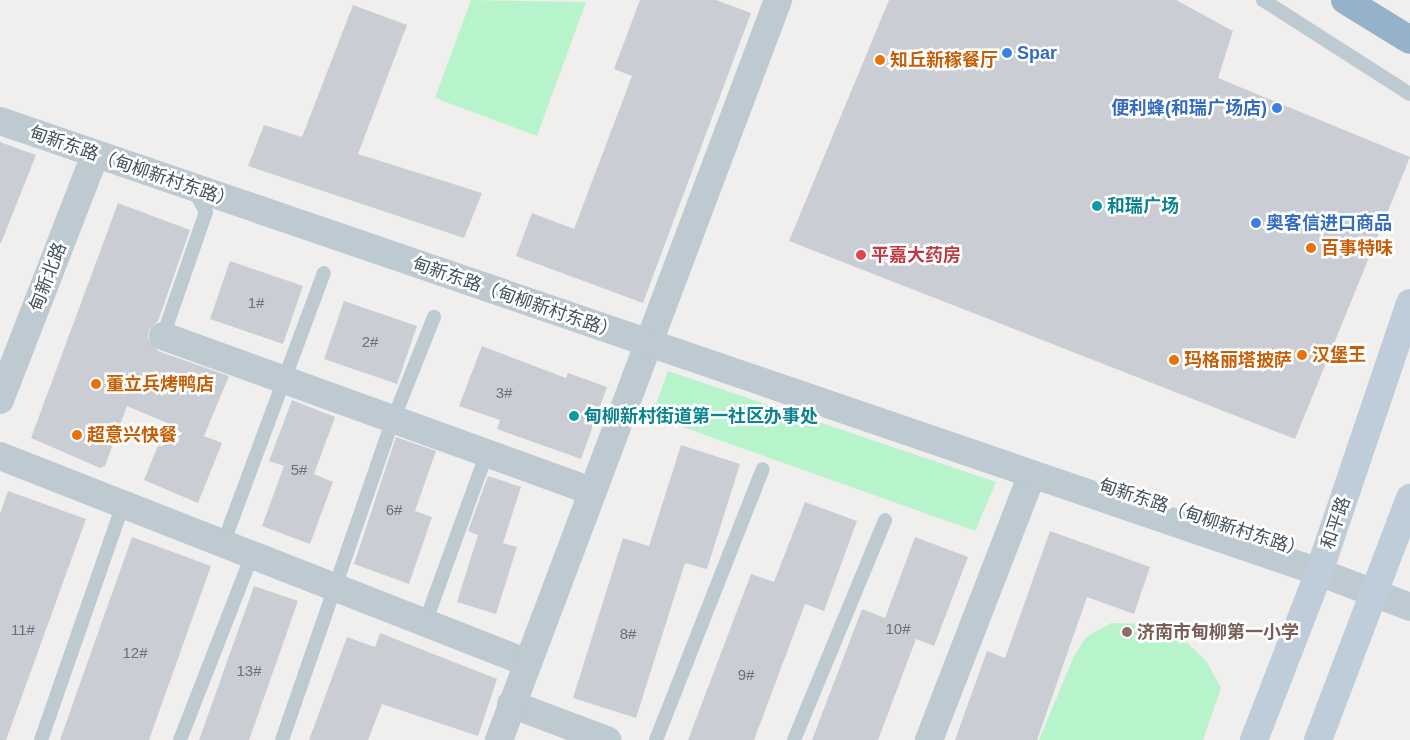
<!DOCTYPE html>
<html>
<head>
<meta charset="utf-8">
<style>
  body { margin:0 }
  #map { position:relative; width:1410px; height:740px; overflow:hidden; background:#f1eeee; font-family:Arial,"Noto Sans SC",sans-serif }
  div>[style] { position:absolute }
  .green>* { inset:0; background:#b7f4cc }
  .building>* { inset:0; background:#caced4 }
  .service>* { height:14px; margin:-7px; padding:0 7px; transform-origin:7px; border-radius:7px; background:#bdcad2 }
  .minor>* { height:28px; margin:-14px; padding:0 14px; transform-origin:14px; border-radius:14px; background:#bdcad2 }
  .tertiary>* { height:28px; margin:-14px; padding:0 14px; transform-origin:14px; border-radius:14px; background:#bdcad2 }
  .secondary>* { height:28px; margin:-14px; padding:0 14px; transform-origin:14px; border-radius:14px; background:#bfcdda }
  .trunk>* { height:28px; margin:-14px; padding:0 14px; transform-origin:14px; border-radius:14px; background:#96b2ca }
  .dots>* { width:14px; height:14px; translate:-50% -50%; box-sizing:border-box; border:2px solid #fff; border-radius:50% }
  span { translate:-50% -50%; white-space:nowrap; text-align:center; line-height:1.15; -webkit-text-stroke:5px #fff; paint-order:stroke }
  .number-label { font-size:15px; color:#66727c }
  .number-label span { -webkit-text-stroke-width:0 }
  .shop-label { font-size:18px; color:#366cbe; font-weight:700 }
  .left { translate:0 -50%; text-align:left }
  .right { translate:-100% -50%; text-align:right }
  .food-label { font-size:18px; color:#c56008; font-weight:700 }
  .street-label { font-size:18px; color:#44535e }
  .culture-label { font-size:18px; color:#0d838f; font-weight:700 }
  .health-label { font-size:18px; color:#be3a42; font-weight:700 }
  .education-label { font-size:18px; color:#785e54; font-weight:700 }
</style>
</head>
<body>
<div id="map">
  <div class="green">
    <i style="clip-path:polygon(471px 0,586px 2px,537px 136px,435px 98px)"></i>
    <i style="clip-path:polygon(668px 371px,996px 482px,975px 531px,652px 416px)"></i>
    <i style="clip-path:polygon(1111px 623px,1149px 624px,1180px 636px,1206px 661px,1221px 688px,1203px 740px,1039px 740px,1074px 656px,1086px 637px)"></i>
  </div>
  <div class="building">
    <i style="clip-path:polygon(640px 0,716px 0,751px 13px,643px 303px,516px 256px,532px 213px,574px 229px,632px 76px,614px 69px)"></i>
    <i style="clip-path:polygon(889px 0,1176px 0,1233px 31px,1218px 78px,1410px 157px,1295px 439px,789px 241px)"></i>
    <i style="clip-path:polygon(353px 5px,407px 25px,358px 154px,482px 193px,464px 238px,248px 166px,264px 125px,302px 137px)"></i>
    <i style="clip-path:polygon(0 142px,36px 155px,1px 243px,0 243px)"></i>
    <i style="clip-path:polygon(118px 203px,190px 230px,158px 321px,149px 330px,148px 338px,158px 351px,229px 376px,204px 436px,222px 443px,198px 503px,144px 480px,167px 423px,127px 406px,105px 466px,100px 468px,31px 438px)"></i>
    <i style="clip-path:polygon(230px 261px,303px 286px,283px 344px,210px 319px)"></i>
    <i style="clip-path:polygon(344px 301px,417px 326px,397px 384px,324px 359px)"></i>
    <i style="clip-path:polygon(482px 346px,566px 378px,568px 373px,607px 387px,581px 459px,497px 429px,500px 420px,459px 406px)"></i>
    <i style="clip-path:polygon(292px 400px,335px 417px,314px 474px,333px 482px,310px 544px,262px 526px,284px 466px,269px 461px)"></i>
    <i style="clip-path:polygon(396px 437px,436px 451px,415px 511px,432px 517px,409px 584px,354px 564px)"></i>
    <i style="clip-path:polygon(681px 445px,740px 464px,707px 569px,685px 563px,636px 718px,573px 698px,623px 538px,649px 546px)"></i>
    <i style="clip-path:polygon(488px 476px,521px 487px,503px 543px,517px 547px,496px 614px,457px 602px,478px 535px,468px 531px)"></i>
    <i style="clip-path:polygon(8px 491px,86px 519px,6px 740px,0 740px,0 514px)"></i>
    <i style="clip-path:polygon(805px 502px,857px 521px,824px 611px,805px 604px,754px 740px,688px 740px,751px 574px,774px 582px)"></i>
    <i style="clip-path:polygon(1050px 531px,1150px 567px,1134px 614px,1087px 597px,1037px 740px,955px 740px,987px 651px,1005px 658px)"></i>
    <i style="clip-path:polygon(132px 537px,211px 566px,149px 740px,60px 740px)"></i>
    <i style="clip-path:polygon(915px 537px,968px 557px,934px 646px,916px 639px,878px 740px,812px 740px,862px 609px,885px 618px)"></i>
    <i style="clip-path:polygon(254px 586px,298px 601px,249px 740px,199px 740px)"></i>
    <i style="clip-path:polygon(380px 633px,497px 679px,478px 736px,382px 704px,368px 740px,309px 740px,347px 637px,375px 647px)"></i>
  </div>
  <div class="service">
    <i style="left:1263px;top:0;width:174px;rotate:32.6deg"></i>
    <i style="left:163px;top:336px;width:131px;rotate:-70.9deg"></i>
    <i style="left:206px;top:212px;width:27px;rotate:-118deg"></i>
    <i style="left:223px;top:544px;width:289px;rotate:-69.6deg"></i>
    <i style="left:425px;top:623px;width:181px;rotate:-70deg"></i>
    <i style="left:41px;top:740px;width:250px;rotate:-70.8deg"></i>
    <i style="left:180px;top:740px;width:199px;rotate:-68.7deg"></i>
    <i style="left:282px;top:740px;width:339px;rotate:-70.9deg"></i>
    <i style="left:393px;top:420px;width:111px;rotate:-68.3deg"></i>
    <i style="left:656px;top:740px;width:291px;rotate:-68.5deg"></i>
    <i style="left:794px;top:740px;width:238px;rotate:-67.5deg"></i>
  </div>
  <div class="minor">
    <i style="left:163px;top:336px;width:456px;rotate:19.9deg"></i>
    <i style="left:0;top:456px;width:564px;rotate:21.42deg"></i>
    <i style="left:511px;top:704px;width:103px;rotate:20.6deg"></i>
    <i style="left:499px;top:740px;width:791px;rotate:-69.34deg"></i>
    <i style="left:929px;top:740px;width:285px;rotate:-68.8deg"></i>
  </div>
  <div class="tertiary">
    <i style="left:0;top:121px;width:1394px;rotate:18.88deg"></i>
    <i style="left:1319px;top:572px;width:97px;rotate:21deg"></i>
    <i style="left:0;top:400px;width:263px;rotate:-68.8deg"></i>
  </div>
  <div class="secondary">
    <i style="left:1254px;top:740px;width:180px;rotate:-68.8deg"></i>
    <i style="left:1319px;top:572px;width:284px;rotate:-71.3deg"></i>
    <i style="left:1318px;top:740px;width:259px;rotate:-69.2deg"></i>
  </div>
  <div class="trunk">
    <i style="left:1345px;top:0;width:76px;rotate:31.6deg"></i>
  </div>
  <div class="dots">
    <i style="left:1007px;top:53px;background:#3f7fe0"></i>
    <i style="left:880px;top:60px;background:#e8710a"></i>
    <i style="left:1277px;top:108px;background:#3f7fe0"></i>
    <i style="left:1097px;top:206px;background:#0f9aa8"></i>
    <i style="left:1256px;top:223px;background:#3f7fe0"></i>
    <i style="left:1311px;top:248px;background:#e8710a"></i>
    <i style="left:861px;top:255px;background:#e0444e"></i>
    <i style="left:1302px;top:355px;background:#e8710a"></i>
    <i style="left:1174px;top:360px;background:#e8710a"></i>
    <i style="left:96px;top:384px;background:#e8710a"></i>
    <i style="left:574px;top:416px;background:#0f9aa8"></i>
    <i style="left:77px;top:435px;background:#e8710a"></i>
    <i style="left:1127px;top:632px;background:#8d6e63"></i>
  </div>
  <div class="number-label">
    <span style="left:256px;top:303px">1#</span>
    <span style="left:370px;top:342px">2#</span>
    <span style="left:504px;top:393px">3#</span>
    <span style="left:299px;top:470px">5#</span>
    <span style="left:394px;top:510px">6#</span>
    <span style="left:898px;top:629px">10#</span>
    <span style="left:23px;top:630px">11#</span>
    <span style="left:628px;top:634px">8#</span>
    <span style="left:135px;top:653px">12#</span>
    <span style="left:249px;top:671px">13#</span>
    <span style="left:746px;top:675px">9#</span>
  </div>
  <div class="shop-label">
    <span class="left" style="left:1017px;top:53px">Spar</span>
    <span class="right" style="left:1267px;top:108px">便利蜂(和瑞广场店)</span>
    <span class="left" style="left:1266px;top:223px">奥客信进口商品</span>
  </div>
  <div class="food-label">
    <span class="left" style="left:890px;top:60px">知丘新稼餐厅</span>
    <span class="left" style="left:1321px;top:248px">百事特味</span>
    <span class="left" style="left:1312px;top:355px">汉堡王</span>
    <span class="left" style="left:1184px;top:360px">玛格丽塔披萨</span>
    <span class="left" style="left:106px;top:384px">董立兵烤鸭店</span>
    <span class="left" style="left:87px;top:435px">超意兴快餐</span>
  </div>
  <div class="street-label">
    <span style="left:132px;top:167px;rotate:19deg">甸新东路（甸柳新村东路）</span>
    <span style="left:48px;top:277px;rotate:-69deg">甸新北路</span>
    <span style="left:515px;top:298px;rotate:19deg">甸新东路（甸柳新村东路）</span>
    <span style="left:1202px;top:518px;rotate:18deg">甸新东路（甸柳新村东路）</span>
    <span style="left:1336px;top:523px;rotate:-71deg">和平路</span>
  </div>
  <div class="culture-label">
    <span class="left" style="left:1107px;top:206px">和瑞广场</span>
    <span class="left" style="left:584px;top:416px">甸柳新村街道第一社区办事处</span>
  </div>
  <div class="health-label">
    <span class="left" style="left:871px;top:255px">平嘉大药房</span>
  </div>
  <div class="education-label">
    <span class="left" style="left:1137px;top:632px">济南市甸柳第一小学</span>
  </div>
</div>
</body>
</html>
